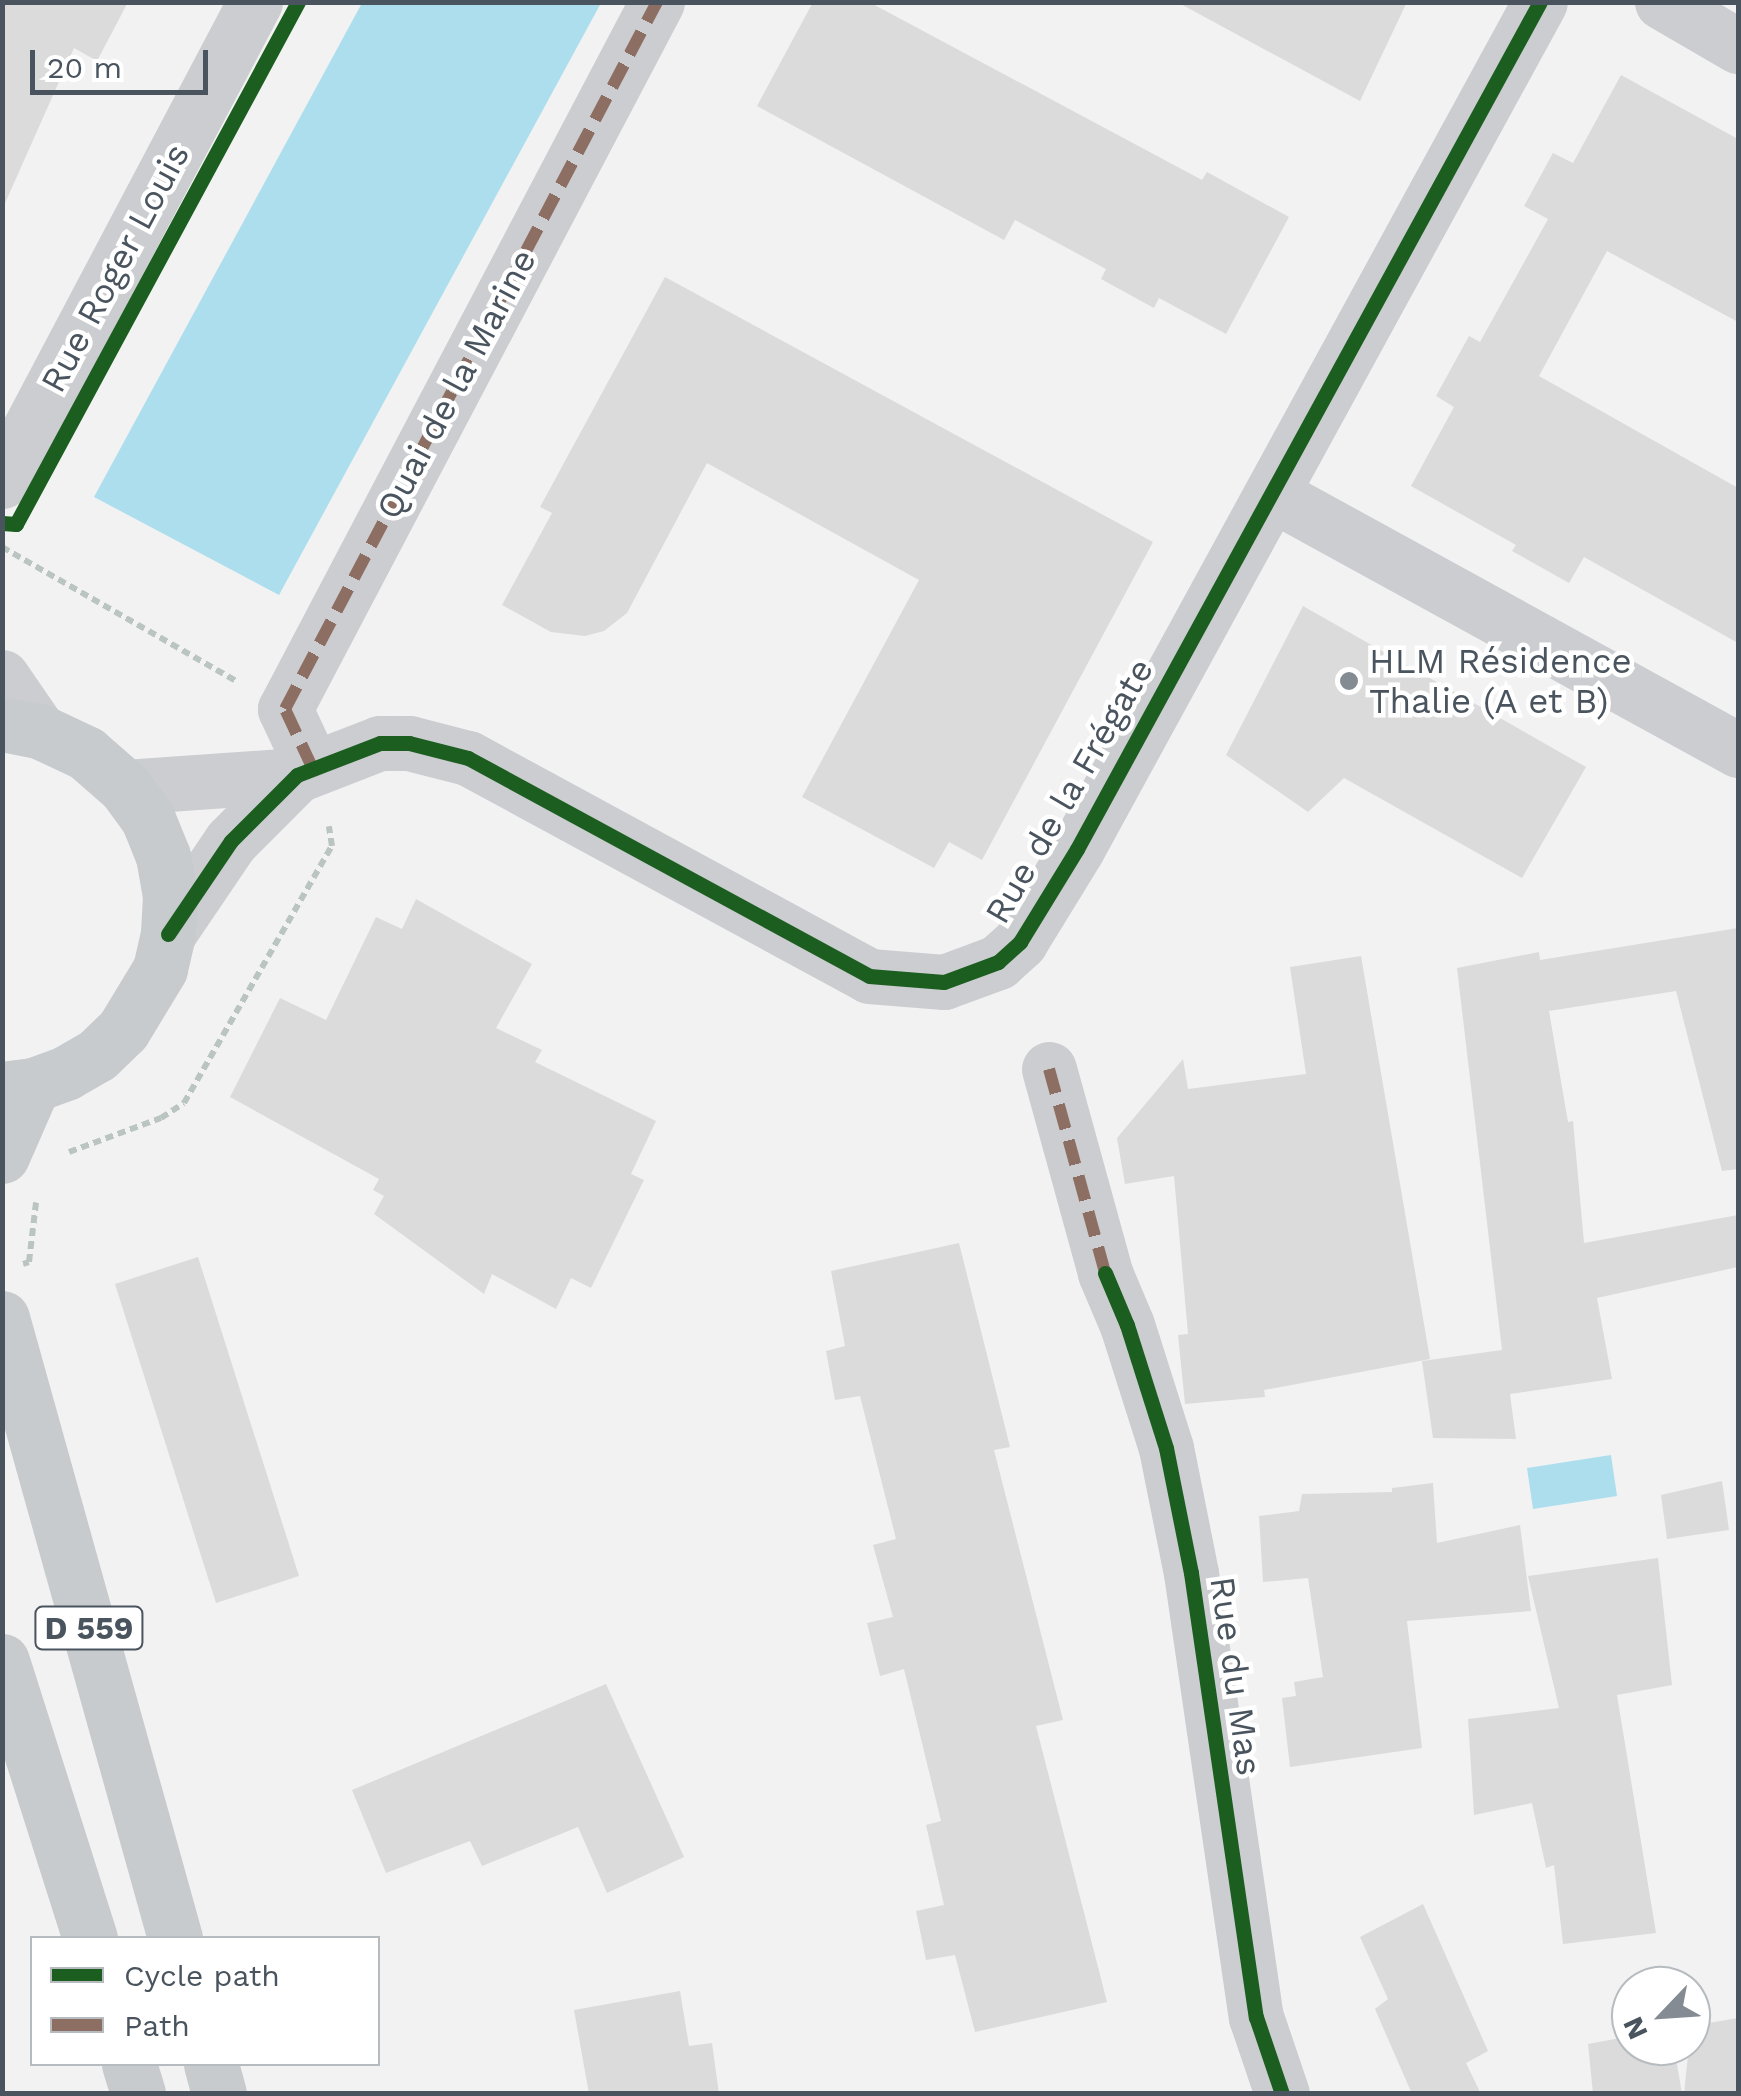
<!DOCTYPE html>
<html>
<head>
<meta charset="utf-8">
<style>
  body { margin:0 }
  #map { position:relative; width:1741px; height:2096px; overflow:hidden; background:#f2f2f2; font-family:"Work Sans",sans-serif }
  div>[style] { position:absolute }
  .water>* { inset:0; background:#addeed }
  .building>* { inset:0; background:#dbdbdc }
  .path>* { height:6px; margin-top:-3px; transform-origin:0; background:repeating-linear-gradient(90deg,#bac5c2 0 8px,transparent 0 13px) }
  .minor>* { height:55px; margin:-27.5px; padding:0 27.5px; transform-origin:27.5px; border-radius:27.5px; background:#cbcdd0 }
  .major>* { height:55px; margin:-27.5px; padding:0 27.5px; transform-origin:27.5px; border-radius:27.5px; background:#c8cbce }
  .quiet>* { height:12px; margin-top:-6px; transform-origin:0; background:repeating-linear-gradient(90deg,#8d6e63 0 25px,transparent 0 37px) }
  .cycleway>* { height:15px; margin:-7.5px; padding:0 7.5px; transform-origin:7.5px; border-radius:7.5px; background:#1b5e20 }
  .dots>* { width:28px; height:28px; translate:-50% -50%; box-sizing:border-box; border:5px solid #fff; border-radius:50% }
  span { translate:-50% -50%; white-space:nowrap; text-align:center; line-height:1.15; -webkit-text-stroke:9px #fff; paint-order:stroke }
  .shield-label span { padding:2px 8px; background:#fff; border:2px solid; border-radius:8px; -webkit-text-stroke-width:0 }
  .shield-label { font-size:32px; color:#49545e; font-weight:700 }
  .street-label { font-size:35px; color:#49545e }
  .poi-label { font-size:35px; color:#49545e }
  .left { translate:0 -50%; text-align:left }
  .frame { position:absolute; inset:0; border:5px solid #49545e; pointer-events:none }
  .legend { position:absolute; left:30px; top:1936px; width:350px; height:130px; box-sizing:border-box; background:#fff; border:2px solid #b6bbbf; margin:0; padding:12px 18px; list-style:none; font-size:30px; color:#49545e }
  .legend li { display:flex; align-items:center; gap:20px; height:50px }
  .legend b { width:50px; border:2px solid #b6bbbf }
  .north { position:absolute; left:1611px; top:1966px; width:100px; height:100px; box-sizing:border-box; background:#fff; border:2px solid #b6bbbf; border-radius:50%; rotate:245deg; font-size:28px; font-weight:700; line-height:40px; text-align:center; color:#49545e }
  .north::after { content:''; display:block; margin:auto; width:35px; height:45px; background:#848b92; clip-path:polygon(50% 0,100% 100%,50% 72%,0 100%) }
  .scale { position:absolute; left:30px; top:50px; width:178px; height:45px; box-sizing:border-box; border:5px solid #49545e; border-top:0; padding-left:12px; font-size:30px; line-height:35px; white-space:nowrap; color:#49545e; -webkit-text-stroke:8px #fff; paint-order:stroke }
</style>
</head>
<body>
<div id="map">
  <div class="water">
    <i style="clip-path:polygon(362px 3px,601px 3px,279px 595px,94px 497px)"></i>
    <i style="clip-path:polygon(1611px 1455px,1617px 1496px,1533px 1509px,1527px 1468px)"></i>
  </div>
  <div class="building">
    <i style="clip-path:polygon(2px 2px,128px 2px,97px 61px,74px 48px,2px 210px)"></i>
    <i style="clip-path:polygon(813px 2px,869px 2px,1202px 180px,1207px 172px,1289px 217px,1226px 334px,1159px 298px,1154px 308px,1101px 279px,1106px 269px,1015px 220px,1004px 240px,757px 106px)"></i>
    <i style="clip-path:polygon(1177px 2px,1407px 2px,1360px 101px)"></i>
    <i style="clip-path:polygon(1621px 75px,1738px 139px,1738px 322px,1607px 251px,1539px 376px,1738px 488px,1738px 643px,1584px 557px,1569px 583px,1512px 551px,1516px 545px,1411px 486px,1454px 407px,1436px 396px,1469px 336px,1480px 342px,1548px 219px,1524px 206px,1553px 153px,1573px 163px)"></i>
    <i style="clip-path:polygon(665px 277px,1153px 542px,982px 860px,949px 842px,934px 868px,802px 797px,919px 580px,707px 463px,627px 613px,604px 631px,585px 636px,551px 632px,502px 605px,552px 513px,540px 507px)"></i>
    <i style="clip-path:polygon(1303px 606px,1586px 767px,1522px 878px,1344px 778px,1308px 812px,1226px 755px)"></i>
    <i style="clip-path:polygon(416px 899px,532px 964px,496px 1028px,542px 1050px,535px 1062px,656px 1121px,631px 1174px,644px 1180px,591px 1288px,571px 1278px,556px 1309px,492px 1274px,484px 1294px,374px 1214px,384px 1196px,373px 1190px,379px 1179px,230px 1097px,280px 998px,326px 1020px,376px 917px,402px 929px)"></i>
    <i style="clip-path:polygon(1738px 928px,1738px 1169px,1722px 1171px,1676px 991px,1549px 1011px,1568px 1122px,1573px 1121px,1584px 1243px,1738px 1215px,1738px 1267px,1597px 1298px,1612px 1379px,1510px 1394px,1516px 1439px,1433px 1438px,1422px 1361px,1502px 1350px,1457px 968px,1539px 952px,1540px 960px)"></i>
    <i style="clip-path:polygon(1361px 956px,1430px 1359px,1264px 1390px,1265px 1397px,1185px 1404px,1178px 1335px,1188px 1334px,1174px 1176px,1125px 1184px,1117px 1138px,1183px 1059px,1188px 1089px,1306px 1074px,1290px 967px)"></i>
    <i style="clip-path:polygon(959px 1243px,1010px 1447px,994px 1450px,1063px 1720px,1036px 1726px,1107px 2002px,975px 2032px,955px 1955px,926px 1960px,916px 1911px,944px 1905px,926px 1825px,941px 1821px,904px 1669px,880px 1676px,867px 1623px,893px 1617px,873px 1545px,896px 1539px,860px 1396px,835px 1400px,826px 1351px,845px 1346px,831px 1271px)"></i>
    <i style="clip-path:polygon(198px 1257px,299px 1576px,216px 1603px,115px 1284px)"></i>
    <i style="clip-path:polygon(1722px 1481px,1729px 1530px,1667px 1539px,1661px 1495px)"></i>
    <i style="clip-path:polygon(1433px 1483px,1437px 1543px,1520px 1525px,1531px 1611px,1407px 1621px,1422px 1748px,1290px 1767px,1282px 1698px,1296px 1696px,1294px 1682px,1323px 1677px,1308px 1578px,1263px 1582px,1259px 1516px,1299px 1511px,1302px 1494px,1392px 1492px,1392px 1488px)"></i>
    <i style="clip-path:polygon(1658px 1558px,1672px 1685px,1617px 1695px,1656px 1933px,1563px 1944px,1554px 1865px,1546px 1868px,1532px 1803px,1474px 1815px,1468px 1719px,1559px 1708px,1528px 1576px)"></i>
    <i style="clip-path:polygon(606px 1684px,684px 1857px,607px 1893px,578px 1827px,482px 1866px,470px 1841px,386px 1873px,352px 1790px)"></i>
    <i style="clip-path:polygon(1423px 1904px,1488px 2051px,1466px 2063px,1481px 2094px,1412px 2094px,1375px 2009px,1388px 1999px,1360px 1937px)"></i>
    <i style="clip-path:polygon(680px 1991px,689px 2046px,712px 2043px,719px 2094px,589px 2094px,574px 2010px)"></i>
    <i style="clip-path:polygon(1738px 2018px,1738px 2094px,1684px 2094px,1691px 2026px)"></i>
    <i style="clip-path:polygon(1631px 2036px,1631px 2046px,1674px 2046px,1682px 2094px,1593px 2094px,1588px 2044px)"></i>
  </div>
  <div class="path">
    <i style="left:2px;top:547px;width:270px;rotate:29.8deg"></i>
    <i style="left:69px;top:1152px;width:98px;rotate:-20.3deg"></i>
    <i style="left:161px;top:1118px;width:27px;rotate:-33deg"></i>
    <i style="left:184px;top:1103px;width:297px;rotate:-60.1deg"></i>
    <i style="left:332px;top:846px;width:20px;rotate:-99deg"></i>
    <i style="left:23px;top:1264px;width:6px;rotate:-18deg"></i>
    <i style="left:29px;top:1262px;width:60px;rotate:-83.3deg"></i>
  </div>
  <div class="minor">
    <i style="left:1662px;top:2px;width:88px;rotate:30.1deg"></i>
    <i style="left:2px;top:481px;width:542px;rotate:-62.16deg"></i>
    <i style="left:1272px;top:494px;width:532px;rotate:28.78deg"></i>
    <i style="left:2px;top:677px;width:65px;rotate:55.6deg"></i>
    <i style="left:312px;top:767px;width:64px;rotate:-115deg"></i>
    <i style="left:285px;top:709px;width:799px;rotate:-62.25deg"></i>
    <i style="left:125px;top:787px;width:172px;rotate:-4deg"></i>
    <i style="left:168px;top:934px;width:112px;rotate:-55.9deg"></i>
    <i style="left:231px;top:841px;width:93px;rotate:-45deg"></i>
    <i style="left:297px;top:775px;width:89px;rotate:-21.1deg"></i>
    <i style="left:380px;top:743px;width:29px"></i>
    <i style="left:409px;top:743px;width:61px;rotate:14.3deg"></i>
    <i style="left:468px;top:758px;width:456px;rotate:28.5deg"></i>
    <i style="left:869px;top:976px;width:75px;rotate:4.6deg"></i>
    <i style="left:944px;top:982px;width:58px;rotate:-20.3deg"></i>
    <i style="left:998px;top:962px;width:30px;rotate:-42deg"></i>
    <i style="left:1020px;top:942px;width:109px;rotate:-58.5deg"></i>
    <i style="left:1077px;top:849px;width:965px;rotate:-61.34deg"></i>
    <i style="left:1049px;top:1069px;width:212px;rotate:74.6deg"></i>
    <i style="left:1105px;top:1273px;width:56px;rotate:67.1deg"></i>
    <i style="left:1127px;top:1325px;width:129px;rotate:72.4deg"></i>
    <i style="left:1166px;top:1448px;width:127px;rotate:78.7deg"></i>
    <i style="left:1191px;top:1573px;width:449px;rotate:81.7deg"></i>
    <i style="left:1256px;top:2017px;width:81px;rotate:71.3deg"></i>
  </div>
  <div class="major">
    <i style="left:2px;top:724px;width:38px;rotate:11deg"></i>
    <i style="left:39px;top:731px;width:52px;rotate:25.1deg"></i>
    <i style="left:86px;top:753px;width:52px;rotate:41.1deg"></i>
    <i style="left:125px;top:787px;width:39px;rotate:54deg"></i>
    <i style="left:148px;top:819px;width:40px;rotate:68deg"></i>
    <i style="left:163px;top:856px;width:40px;rotate:80deg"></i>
    <i style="left:170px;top:895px;width:39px;rotate:93deg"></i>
    <i style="left:168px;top:934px;width:36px;rotate:103deg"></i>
    <i style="left:160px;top:969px;width:71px;rotate:121.2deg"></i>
    <i style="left:123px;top:1030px;width:36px;rotate:136deg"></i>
    <i style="left:97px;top:1055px;width:36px;rotate:150deg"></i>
    <i style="left:66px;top:1073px;width:35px;rotate:160deg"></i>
    <i style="left:33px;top:1085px;width:31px;rotate:173deg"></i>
    <i style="left:2px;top:1156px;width:77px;rotate:-66.4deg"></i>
    <i style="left:2px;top:1318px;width:644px;rotate:74.41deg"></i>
    <i style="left:2px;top:1661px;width:291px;rotate:72.4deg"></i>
    <i style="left:129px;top:2064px;width:31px;rotate:73deg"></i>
    <i style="left:211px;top:2064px;width:31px;rotate:75deg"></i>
  </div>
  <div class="quiet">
    <i style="left:312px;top:767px;width:64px;rotate:-115deg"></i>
    <i style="left:285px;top:709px;width:799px;rotate:-62.25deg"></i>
    <i style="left:1049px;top:1069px;width:212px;rotate:74.6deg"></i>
  </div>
  <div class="cycleway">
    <i style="left:2px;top:523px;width:14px;rotate:4deg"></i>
    <i style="left:16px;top:524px;width:593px;rotate:-61.62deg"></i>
    <i style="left:168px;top:934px;width:112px;rotate:-55.9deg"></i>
    <i style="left:231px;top:841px;width:93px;rotate:-45deg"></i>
    <i style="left:297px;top:775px;width:89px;rotate:-21.1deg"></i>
    <i style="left:380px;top:743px;width:29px"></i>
    <i style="left:409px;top:743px;width:61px;rotate:14.3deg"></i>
    <i style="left:468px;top:758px;width:456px;rotate:28.5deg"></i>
    <i style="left:869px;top:976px;width:75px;rotate:4.6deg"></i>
    <i style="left:944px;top:982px;width:58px;rotate:-20.3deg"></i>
    <i style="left:998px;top:962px;width:30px;rotate:-42deg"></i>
    <i style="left:1020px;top:942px;width:109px;rotate:-58.5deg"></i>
    <i style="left:1077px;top:849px;width:965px;rotate:-61.34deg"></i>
    <i style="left:1105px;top:1273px;width:56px;rotate:67.1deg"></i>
    <i style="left:1127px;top:1325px;width:129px;rotate:72.4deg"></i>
    <i style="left:1166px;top:1448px;width:127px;rotate:78.7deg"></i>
    <i style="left:1191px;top:1573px;width:449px;rotate:81.7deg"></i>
    <i style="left:1256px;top:2017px;width:81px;rotate:71.3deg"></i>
  </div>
  <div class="dots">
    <i style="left:1349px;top:681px;background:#848b92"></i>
  </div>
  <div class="shield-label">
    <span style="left:89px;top:1628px">D 559</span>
  </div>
  <div class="street-label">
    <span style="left:115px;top:268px;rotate:-62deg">Rue Roger Louis</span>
    <span style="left:456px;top:384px;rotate:-62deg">Quai de la Marine</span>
    <span style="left:1069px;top:791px;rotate:-60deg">Rue de la Frégate</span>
    <span style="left:1236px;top:1676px;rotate:82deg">Rue du Mas</span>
  </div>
  <div class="poi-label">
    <span class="left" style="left:1369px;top:681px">HLM Résidence<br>Thalie (A et B)</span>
  </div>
  <div class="frame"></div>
  <ul class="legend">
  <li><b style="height:12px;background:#1b5e20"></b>Cycle path</li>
  <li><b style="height:12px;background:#8d6e63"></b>Path</li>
  </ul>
  <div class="north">N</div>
  <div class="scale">20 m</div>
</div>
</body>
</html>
